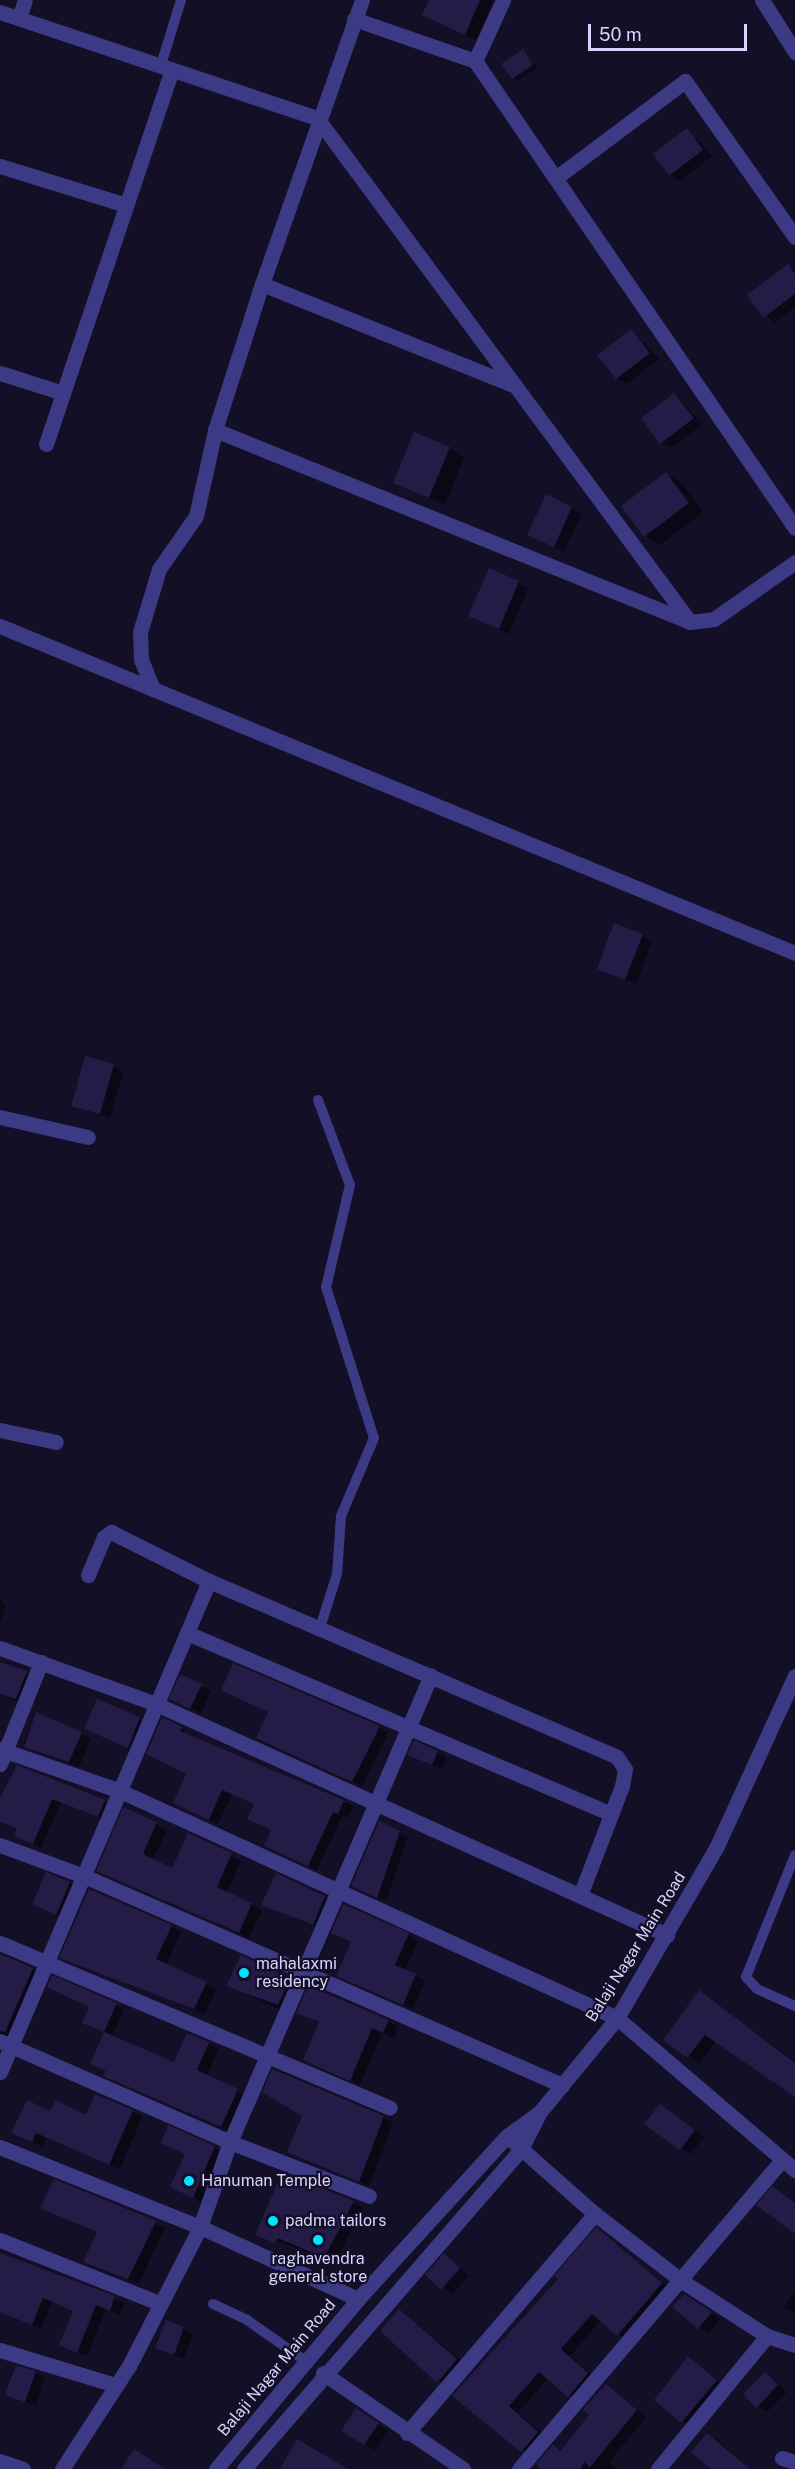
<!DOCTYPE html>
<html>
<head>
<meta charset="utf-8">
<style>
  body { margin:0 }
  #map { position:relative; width:795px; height:2469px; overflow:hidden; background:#130f26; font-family:"Public Sans",sans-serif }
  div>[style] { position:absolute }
  .shadow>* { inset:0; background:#0007 }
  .building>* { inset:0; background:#241b47 }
  .service>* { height:10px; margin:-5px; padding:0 5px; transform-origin:5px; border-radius:5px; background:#3d3a85 }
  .minor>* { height:15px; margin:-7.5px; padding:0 7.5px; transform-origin:7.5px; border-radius:7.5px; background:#3d3a85 }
  .tertiary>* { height:15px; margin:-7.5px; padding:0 7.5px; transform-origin:7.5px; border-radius:7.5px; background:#3d3a85 }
  .dots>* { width:16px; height:16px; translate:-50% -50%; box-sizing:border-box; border:3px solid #130f26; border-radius:50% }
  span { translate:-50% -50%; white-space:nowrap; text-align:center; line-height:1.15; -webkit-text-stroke:4.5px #130f26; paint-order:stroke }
  .street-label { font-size:16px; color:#d9d4ff }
  .poi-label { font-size:16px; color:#d9d4ff }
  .left { translate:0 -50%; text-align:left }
  .scale { position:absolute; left:588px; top:24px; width:159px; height:27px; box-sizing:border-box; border:3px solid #d9d4ff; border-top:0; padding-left:8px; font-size:18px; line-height:21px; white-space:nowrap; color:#d9d4ff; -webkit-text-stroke:4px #130f26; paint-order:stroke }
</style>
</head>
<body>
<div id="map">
  <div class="shadow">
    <i style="clip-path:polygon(430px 0,493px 0,476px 40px,434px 20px)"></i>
    <i style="clip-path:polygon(523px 51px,537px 68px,517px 81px,513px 78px)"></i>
    <i style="clip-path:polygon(687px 130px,712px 156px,680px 181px,670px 175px)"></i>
    <i style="clip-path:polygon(788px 266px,795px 270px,795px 307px,774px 323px,749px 296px)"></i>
    <i style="clip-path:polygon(631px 330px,659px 359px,627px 384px,617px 378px)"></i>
    <i style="clip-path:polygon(674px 394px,703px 424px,671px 448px,661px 443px)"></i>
    <i style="clip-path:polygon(449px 448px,464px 457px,445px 505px,395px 482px)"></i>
    <i style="clip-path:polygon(666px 474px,681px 482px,703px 512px,660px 545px,645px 536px)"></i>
    <i style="clip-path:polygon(547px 496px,582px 514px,564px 552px,539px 540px)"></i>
    <i style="clip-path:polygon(518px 582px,528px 588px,509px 634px,470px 615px)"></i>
    <i style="clip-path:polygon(642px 936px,652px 941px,636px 984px,599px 968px)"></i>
    <i style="clip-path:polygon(113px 1066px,123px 1072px,110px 1118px,73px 1105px)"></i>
    <i style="clip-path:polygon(0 1601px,6px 1605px,0 1624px)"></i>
    <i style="clip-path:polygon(0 1663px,36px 1678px,26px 1704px,0 1695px)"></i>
    <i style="clip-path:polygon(201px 1686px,211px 1691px,201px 1713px,181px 1704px)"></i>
    <i style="clip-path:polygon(98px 1701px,150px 1724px,138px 1752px,96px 1734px)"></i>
    <i style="clip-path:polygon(269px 1712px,379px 1727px,388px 1733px,362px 1786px,257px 1738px)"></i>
    <i style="clip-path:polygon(37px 1714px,91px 1739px,79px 1767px,24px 1743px)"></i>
    <i style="clip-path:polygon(181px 1728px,189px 1737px,353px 1806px,348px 1818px,342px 1816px,317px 1870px,275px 1851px,273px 1830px,256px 1805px,232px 1794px,218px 1824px,184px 1808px,188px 1774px,157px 1758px)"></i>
    <i style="clip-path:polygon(437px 1752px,447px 1758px,442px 1770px,409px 1754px)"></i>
    <i style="clip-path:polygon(18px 1767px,113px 1806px,106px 1821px,61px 1802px,41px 1848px,16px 1836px,18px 1830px,0 1822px,0 1807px)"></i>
    <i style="clip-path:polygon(124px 1809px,167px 1830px,153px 1860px,173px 1869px,189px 1835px,241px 1861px,227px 1893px,262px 1910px,249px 1938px,108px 1876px)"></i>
    <i style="clip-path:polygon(379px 1823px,408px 1837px,386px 1901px,361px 1890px)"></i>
    <i style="clip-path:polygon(276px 1875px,335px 1903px,323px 1930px,263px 1905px)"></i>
    <i style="clip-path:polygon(67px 1882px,77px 1887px,67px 1919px,34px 1904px)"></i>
    <i style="clip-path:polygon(171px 1926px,181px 1932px,166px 1965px,216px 1989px,205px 2014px,61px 1957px)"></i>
    <i style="clip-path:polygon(408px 1935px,418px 1941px,405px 1970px,425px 1981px,413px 2009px,348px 1981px)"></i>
    <i style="clip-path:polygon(0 1956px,41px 1974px,13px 2037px,0 2042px)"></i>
    <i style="clip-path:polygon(52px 1977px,124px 2009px,112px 2037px,175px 2064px,188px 2035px,219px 2049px,206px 2077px,247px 2096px,231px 2132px,115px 2081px,107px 2071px,106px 2033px,92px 2027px,91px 2007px)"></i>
    <i style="clip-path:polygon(289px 1980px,296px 1984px,281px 2010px,235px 1989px)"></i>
    <i style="clip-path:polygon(700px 1992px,795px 2062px,795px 2097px,716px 2041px,700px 2064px,665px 2040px)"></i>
    <i style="clip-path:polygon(308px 2017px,388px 2021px,398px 2027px,394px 2038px,382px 2033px,360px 2085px,305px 2060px,320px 2023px)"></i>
    <i style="clip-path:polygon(132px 2111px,142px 2117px,120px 2169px,46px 2138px,42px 2147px,13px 2133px,51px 2113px,87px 2117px)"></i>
    <i style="clip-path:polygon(670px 2112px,704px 2137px,691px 2154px,681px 2149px)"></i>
    <i style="clip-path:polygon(304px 2117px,383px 2117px,393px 2123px,369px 2186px,292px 2154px)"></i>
    <i style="clip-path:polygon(214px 2147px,223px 2152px,202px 2202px,180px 2191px)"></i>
    <i style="clip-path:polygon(54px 2181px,165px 2228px,139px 2283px,85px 2262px,98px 2232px)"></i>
    <i style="clip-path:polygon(353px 2202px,363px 2208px,335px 2262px,257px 2234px)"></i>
    <i style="clip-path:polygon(597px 2229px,671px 2290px,628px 2341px,601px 2320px,570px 2356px,597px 2379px,579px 2401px,548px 2378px,518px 2413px,547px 2438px,532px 2456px,454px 2395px,560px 2279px)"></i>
    <i style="clip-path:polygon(0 2253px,124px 2303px,119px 2315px,106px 2309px,87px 2356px,70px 2350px,75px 2311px,52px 2302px,41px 2329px,13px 2316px,0 2282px)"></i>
    <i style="clip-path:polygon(444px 2255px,469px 2275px,452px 2294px,427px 2275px)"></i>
    <i style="clip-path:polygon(793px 2294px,795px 2295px,795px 2314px,784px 2307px)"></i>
    <i style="clip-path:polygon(694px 2302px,721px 2319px,709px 2333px,699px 2328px)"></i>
    <i style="clip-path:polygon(400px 2311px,472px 2369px,453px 2390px,438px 2381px)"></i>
    <i style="clip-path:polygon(183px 2329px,193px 2334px,184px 2359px,157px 2347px)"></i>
    <i style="clip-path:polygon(688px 2358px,726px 2386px,692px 2427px,682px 2421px)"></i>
    <i style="clip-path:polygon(35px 2373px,45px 2378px,36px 2406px,7px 2394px)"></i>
    <i style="clip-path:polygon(765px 2374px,787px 2392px,767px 2412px,757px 2406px)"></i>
    <i style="clip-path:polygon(606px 2386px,646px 2417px,609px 2462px,617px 2469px,543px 2469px,553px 2446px,561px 2451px,591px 2415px)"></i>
    <i style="clip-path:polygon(365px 2416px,388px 2430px,375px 2450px,343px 2430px)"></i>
    <i style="clip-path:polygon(707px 2434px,717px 2440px,749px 2468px,713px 2469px)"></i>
  </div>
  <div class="building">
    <i style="clip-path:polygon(429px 0,480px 0,465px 35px,422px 15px)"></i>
    <i style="clip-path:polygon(523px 49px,533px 65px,512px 79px,501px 64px)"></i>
    <i style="clip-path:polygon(687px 128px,703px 150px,669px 176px,653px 154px)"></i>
    <i style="clip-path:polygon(788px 264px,795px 274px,795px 294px,763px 318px,747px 295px)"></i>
    <i style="clip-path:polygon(631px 329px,650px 353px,616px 379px,597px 355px)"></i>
    <i style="clip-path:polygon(674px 393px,694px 418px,660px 444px,641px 418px)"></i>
    <i style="clip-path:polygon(414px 432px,450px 447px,429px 498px,393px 483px)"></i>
    <i style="clip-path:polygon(666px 472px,689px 503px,644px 537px,621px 506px)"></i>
    <i style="clip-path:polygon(546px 494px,572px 507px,554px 547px,527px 535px)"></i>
    <i style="clip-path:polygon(489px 568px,519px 581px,499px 629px,468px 616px)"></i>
    <i style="clip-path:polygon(614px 923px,643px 934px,625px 980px,597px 969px)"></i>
    <i style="clip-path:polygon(85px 1056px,114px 1064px,100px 1114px,71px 1106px)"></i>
    <i style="clip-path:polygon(0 1662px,27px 1671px,16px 1699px,0 1694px)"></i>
    <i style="clip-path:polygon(233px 1663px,380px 1726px,352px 1782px,256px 1738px,268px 1712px,221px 1690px)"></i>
    <i style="clip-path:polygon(180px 1674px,202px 1684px,190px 1709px,169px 1699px)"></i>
    <i style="clip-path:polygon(97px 1699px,140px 1717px,128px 1748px,84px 1729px)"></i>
    <i style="clip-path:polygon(36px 1712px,82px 1732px,69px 1762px,24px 1747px)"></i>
    <i style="clip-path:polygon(162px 1717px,182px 1727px,180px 1731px,344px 1800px,338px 1814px,333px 1812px,308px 1866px,264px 1846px,271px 1830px,247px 1819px,254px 1804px,222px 1790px,209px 1820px,173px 1803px,186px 1774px,146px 1754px)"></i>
    <i style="clip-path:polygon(414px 1740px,438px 1751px,432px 1765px,407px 1755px)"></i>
    <i style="clip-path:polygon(17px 1765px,105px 1800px,98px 1817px,52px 1799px,33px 1844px,14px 1836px,17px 1829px,0 1822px,0 1798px)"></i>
    <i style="clip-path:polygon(123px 1807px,157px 1822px,143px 1854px,172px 1868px,188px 1833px,232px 1853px,217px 1887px,252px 1903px,239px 1933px,96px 1871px)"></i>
    <i style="clip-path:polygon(379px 1821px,400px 1831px,377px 1898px,351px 1886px)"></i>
    <i style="clip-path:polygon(46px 1872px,70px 1882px,56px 1915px,32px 1904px)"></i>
    <i style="clip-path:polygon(276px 1873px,325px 1896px,313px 1925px,261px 1905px)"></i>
    <i style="clip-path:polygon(89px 1889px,172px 1925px,156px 1959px,207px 1982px,194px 2009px,59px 1958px)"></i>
    <i style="clip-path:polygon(343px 1904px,409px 1933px,395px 1965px,416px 1974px,403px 2005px,336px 1976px,351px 1942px,331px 1933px)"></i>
    <i style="clip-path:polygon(0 1954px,33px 1968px,5px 2032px,0 2031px)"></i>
    <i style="clip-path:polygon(241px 1955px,290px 1978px,278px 2005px,226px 1986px)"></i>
    <i style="clip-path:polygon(52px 1975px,117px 2003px,104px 2032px,82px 2023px,89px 2007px,47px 1987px)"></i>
    <i style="clip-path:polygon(308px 1986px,389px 2020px,383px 2033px,372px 2028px,350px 2081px,303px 2060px,319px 2022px,296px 2013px)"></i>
    <i style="clip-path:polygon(699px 1990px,795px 2063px,795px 2097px,705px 2035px,687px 2058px,663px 2040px)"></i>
    <i style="clip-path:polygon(104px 2032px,174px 2062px,187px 2033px,209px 2042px,197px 2070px,238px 2089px,221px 2127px,103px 2076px,106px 2071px,90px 2064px)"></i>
    <i style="clip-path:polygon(272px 2069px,384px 2116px,359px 2182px,287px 2152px,302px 2116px,262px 2092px)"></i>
    <i style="clip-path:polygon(95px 2094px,133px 2110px,109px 2165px,36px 2133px,32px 2142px,11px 2133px,27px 2100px,50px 2111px,55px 2100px,86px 2115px)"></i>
    <i style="clip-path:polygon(660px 2104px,695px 2130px,680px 2150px,644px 2124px)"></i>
    <i style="clip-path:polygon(168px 2125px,215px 2146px,193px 2198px,170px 2187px,185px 2154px,161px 2143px)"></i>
    <i style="clip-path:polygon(282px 2173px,354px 2201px,324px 2258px,278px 2238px,275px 2243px,255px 2235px)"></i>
    <i style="clip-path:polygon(54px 2179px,156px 2221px,128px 2279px,83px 2262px,97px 2232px,40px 2208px)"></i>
    <i style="clip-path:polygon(772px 2186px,795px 2203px,795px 2234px,756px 2205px)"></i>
    <i style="clip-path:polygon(596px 2227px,662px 2283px,617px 2336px,592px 2314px,561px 2349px,588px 2373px,568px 2397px,539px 2372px,509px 2406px,538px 2432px,521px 2452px,452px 2396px,558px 2279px,554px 2276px)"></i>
    <i style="clip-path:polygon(0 2253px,115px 2296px,110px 2311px,96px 2305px,77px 2353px,59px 2345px,73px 2311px,43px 2298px,32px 2325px,0 2312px)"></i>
    <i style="clip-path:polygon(444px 2253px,460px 2268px,441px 2290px,425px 2275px)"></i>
    <i style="clip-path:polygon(684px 2294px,712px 2312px,698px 2329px,672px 2307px)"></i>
    <i style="clip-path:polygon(399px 2309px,457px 2359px,437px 2383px,380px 2331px)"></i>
    <i style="clip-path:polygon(166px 2320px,184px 2327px,174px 2355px,155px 2348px)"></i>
    <i style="clip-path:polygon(688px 2356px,717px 2380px,681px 2423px,654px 2400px)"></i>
    <i style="clip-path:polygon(16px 2365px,36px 2371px,25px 2402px,5px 2395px)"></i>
    <i style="clip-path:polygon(765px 2372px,778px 2385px,756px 2408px,743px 2394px)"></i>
    <i style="clip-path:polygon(606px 2384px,637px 2410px,590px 2467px,584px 2462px,581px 2469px,541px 2469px,536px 2464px,553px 2444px,560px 2451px,589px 2415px,583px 2409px)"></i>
    <i style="clip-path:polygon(356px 2408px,379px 2423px,364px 2445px,341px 2431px)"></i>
    <i style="clip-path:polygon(707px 2433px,750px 2469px,711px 2469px,691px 2452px)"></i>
    <i style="clip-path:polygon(297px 2439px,348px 2469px,280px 2469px)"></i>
    <i style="clip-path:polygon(134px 2449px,165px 2469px,121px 2469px)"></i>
  </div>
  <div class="service">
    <i style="left:160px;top:68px;width:71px;rotate:-72.8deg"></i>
    <i style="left:318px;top:1100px;width:91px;rotate:69.4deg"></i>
    <i style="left:350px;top:1185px;width:105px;rotate:103.2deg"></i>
    <i style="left:326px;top:1287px;width:158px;rotate:72.4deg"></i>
    <i style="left:374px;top:1438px;width:85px;rotate:112.9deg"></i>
    <i style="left:341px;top:1516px;width:58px;rotate:93.9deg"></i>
    <i style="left:337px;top:1574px;width:57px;rotate:107.5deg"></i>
    <i style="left:795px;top:1855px;width:131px;rotate:111.9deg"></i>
    <i style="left:746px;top:1977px;width:16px;rotate:47deg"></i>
    <i style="left:757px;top:1989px;width:42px;rotate:24.1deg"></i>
    <i style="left:213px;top:2304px;width:38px;rotate:25deg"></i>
    <i style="left:247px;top:2320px;width:73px;rotate:35deg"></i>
  </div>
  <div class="minor">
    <i style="left:762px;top:0;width:62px;rotate:57.6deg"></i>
    <i style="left:0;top:12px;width:334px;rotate:18.5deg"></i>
    <i style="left:317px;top:118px;width:627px;rotate:53.5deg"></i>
    <i style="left:19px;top:18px;width:19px;rotate:-72deg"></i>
    <i style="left:354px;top:19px;width:128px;rotate:19.1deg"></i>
    <i style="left:475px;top:61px;width:566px;rotate:55.58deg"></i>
    <i style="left:475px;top:61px;width:67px;rotate:-65.3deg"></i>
    <i style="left:0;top:166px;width:132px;rotate:17.2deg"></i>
    <i style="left:557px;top:177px;width:160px;rotate:-36.9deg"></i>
    <i style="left:685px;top:81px;width:191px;rotate:54.8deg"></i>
    <i style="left:262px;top:284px;width:268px;rotate:21.9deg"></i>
    <i style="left:0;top:373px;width:66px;rotate:17.6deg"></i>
    <i style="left:215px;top:430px;width:512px;rotate:22.01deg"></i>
    <i style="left:690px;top:622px;width:24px;rotate:-7deg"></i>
    <i style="left:714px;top:619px;width:99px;rotate:-35.1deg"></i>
    <i style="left:46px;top:444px;width:392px;rotate:-71.4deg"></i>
    <i style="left:0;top:626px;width:860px;rotate:22.36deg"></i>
    <i style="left:153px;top:689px;width:32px;rotate:-112deg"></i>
    <i style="left:141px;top:659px;width:27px;rotate:-92deg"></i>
    <i style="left:140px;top:632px;width:66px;rotate:-73.2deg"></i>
    <i style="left:159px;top:569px;width:65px;rotate:-55.1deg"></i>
    <i style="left:196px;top:516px;width:88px;rotate:-77.5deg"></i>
    <i style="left:215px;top:430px;width:153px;rotate:-72.2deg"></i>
    <i style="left:262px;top:284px;width:301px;rotate:-70.6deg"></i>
    <i style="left:0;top:1117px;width:90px;rotate:12.8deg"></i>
    <i style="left:0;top:1430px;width:57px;rotate:12.1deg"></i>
    <i style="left:88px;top:1575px;width:41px;rotate:-67.2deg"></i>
    <i style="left:104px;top:1537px;width:9px;rotate:-36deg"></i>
    <i style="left:111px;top:1532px;width:110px;rotate:26.6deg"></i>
    <i style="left:209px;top:1581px;width:444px;rotate:23.3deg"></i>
    <i style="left:617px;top:1757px;width:14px;rotate:56deg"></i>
    <i style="left:625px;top:1769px;width:17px;rotate:100deg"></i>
    <i style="left:622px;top:1786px;width:115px;rotate:111deg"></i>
    <i style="left:187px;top:1633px;width:461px;rotate:23.1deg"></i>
    <i style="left:0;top:1648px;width:166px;rotate:19.7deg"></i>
    <i style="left:156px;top:1704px;width:561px;rotate:24.33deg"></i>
    <i style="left:0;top:1749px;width:125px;rotate:19.2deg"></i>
    <i style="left:118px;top:1790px;width:549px;rotate:24.56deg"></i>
    <i style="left:617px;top:2018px;width:234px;rotate:40.5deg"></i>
    <i style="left:0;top:1764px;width:110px;rotate:-68.1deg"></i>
    <i style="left:0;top:1845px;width:90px;rotate:20.3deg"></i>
    <i style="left:84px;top:1876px;width:522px;rotate:23.62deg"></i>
    <i style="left:0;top:1943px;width:423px;rotate:22.9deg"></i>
    <i style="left:0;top:2041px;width:251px;rotate:23.7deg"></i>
    <i style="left:230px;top:2142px;width:149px;rotate:21.2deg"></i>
    <i style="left:0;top:2072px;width:534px;rotate:-66.94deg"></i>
    <i style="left:507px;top:2136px;width:118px;rotate:41.6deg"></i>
    <i style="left:595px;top:2214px;width:110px;rotate:37.6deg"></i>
    <i style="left:682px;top:2281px;width:101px;rotate:32.9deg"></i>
    <i style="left:767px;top:2336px;width:29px;rotate:18deg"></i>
    <i style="left:0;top:2147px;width:215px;rotate:21.8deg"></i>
    <i style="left:200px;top:2227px;width:174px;rotate:24.5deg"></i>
    <i style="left:0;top:2240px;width:171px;rotate:21.6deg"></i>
    <i style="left:0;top:2350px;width:120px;rotate:16.9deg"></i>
    <i style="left:323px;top:2373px;width:170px;rotate:34.4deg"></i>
    <i style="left:407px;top:2433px;width:289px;rotate:-49.4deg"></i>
    <i style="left:782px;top:2458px;width:14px;rotate:17deg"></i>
    <i style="left:0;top:2461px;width:24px;rotate:19deg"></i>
    <i style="left:62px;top:2469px;width:123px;rotate:-57deg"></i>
    <i style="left:129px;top:2366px;width:156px;rotate:-62.9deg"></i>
    <i style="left:200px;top:2227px;width:90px;rotate:-70.6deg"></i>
    <i style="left:230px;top:2142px;width:508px;rotate:-66.71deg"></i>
    <i style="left:519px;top:2469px;width:406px;rotate:-49.6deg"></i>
    <i style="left:658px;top:2469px;width:172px;rotate:-50.7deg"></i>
  </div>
  <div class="tertiary">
    <i style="left:216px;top:2469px;width:222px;rotate:-50.1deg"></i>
    <i style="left:358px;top:2299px;width:221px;rotate:-47.6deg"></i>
    <i style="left:507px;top:2136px;width:39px;rotate:-36deg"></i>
    <i style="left:539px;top:2113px;width:123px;rotate:-50.6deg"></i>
    <i style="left:617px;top:2018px;width:199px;rotate:-59.8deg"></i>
    <i style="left:717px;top:1846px;width:187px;rotate:-65.4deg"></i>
    <i style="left:244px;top:2469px;width:423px;rotate:-49.1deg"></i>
    <i style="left:521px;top:2149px;width:38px;rotate:-63deg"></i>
  </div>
  <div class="dots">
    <i style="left:244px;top:1973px;background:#00e5ff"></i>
    <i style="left:189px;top:2181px;background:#00e5ff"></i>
    <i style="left:273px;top:2221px;background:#00e5ff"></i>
    <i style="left:318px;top:2240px;background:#00e5ff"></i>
  </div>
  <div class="street-label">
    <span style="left:636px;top:1947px;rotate:-58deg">Balaji Nagar Main Road</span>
    <span style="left:277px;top:2368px;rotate:-50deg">Balaji Nagar Main Road</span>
  </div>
  <div class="poi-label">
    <span class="left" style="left:256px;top:1973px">mahalaxmi<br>residency</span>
    <span class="left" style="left:201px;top:2181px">Hanuman Temple</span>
    <span class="left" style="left:285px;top:2221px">padma tailors</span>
    <span style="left:318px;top:2268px">raghavendra<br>general store</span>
  </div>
  <div class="scale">50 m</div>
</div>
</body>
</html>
